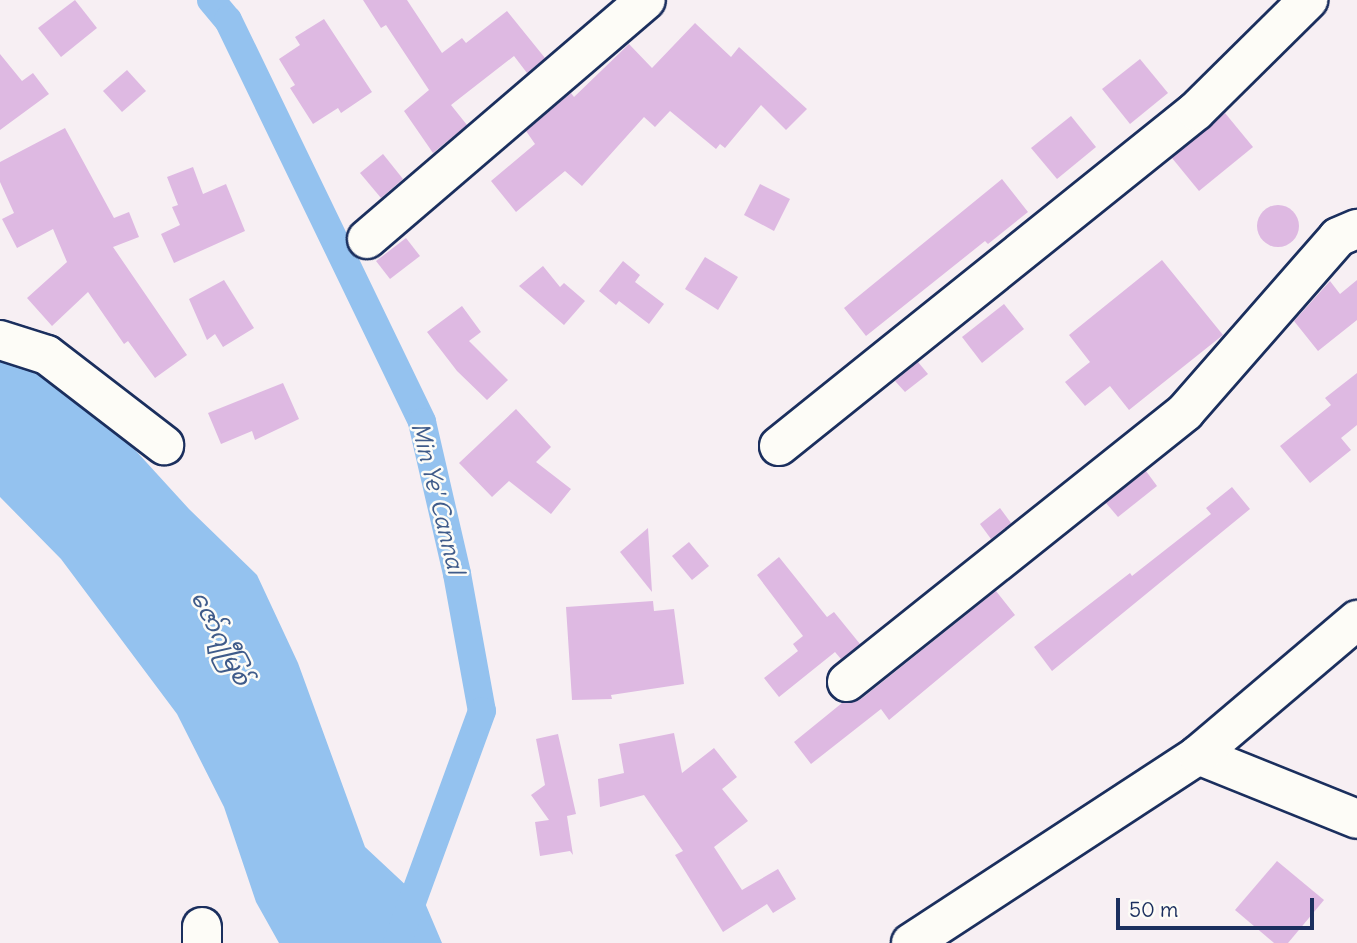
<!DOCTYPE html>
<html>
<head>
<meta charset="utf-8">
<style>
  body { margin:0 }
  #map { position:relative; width:1357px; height:943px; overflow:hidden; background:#f7eff3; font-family:Delius,"Noto Sans Myanmar",sans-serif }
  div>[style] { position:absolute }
  .water>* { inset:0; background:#94c2ef }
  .canal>* { height:28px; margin:-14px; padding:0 14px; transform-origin:14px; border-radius:14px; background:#94c2ef }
  .building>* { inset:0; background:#deb9e2 }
  .round { border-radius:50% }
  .roads { filter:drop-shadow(2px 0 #1b2f5e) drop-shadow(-2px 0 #1b2f5e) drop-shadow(0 2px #1b2f5e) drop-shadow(0 -2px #1b2f5e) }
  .minor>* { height:38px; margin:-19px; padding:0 19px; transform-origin:19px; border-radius:19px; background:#fdfcf7 }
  span { translate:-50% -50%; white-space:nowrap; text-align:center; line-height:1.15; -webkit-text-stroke:5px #fdfcf7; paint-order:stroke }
  .water-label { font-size:24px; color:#3f5b8a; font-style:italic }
  .scale { position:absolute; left:1116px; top:898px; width:198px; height:32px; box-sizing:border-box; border:4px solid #1b2f5e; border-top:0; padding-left:9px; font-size:21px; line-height:24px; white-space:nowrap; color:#1b2f5e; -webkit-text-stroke:5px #fdfcf7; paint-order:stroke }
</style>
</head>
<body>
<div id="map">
  <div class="water">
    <i style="clip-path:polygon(0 358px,52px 381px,126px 440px,189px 509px,257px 575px,298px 663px,365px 847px,425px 903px,442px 943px,279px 943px,256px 902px,224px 807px,177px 714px,61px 559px,0 497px)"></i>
  </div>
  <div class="canal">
    <i style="left:211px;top:0;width:26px;rotate:50deg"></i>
    <i style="left:228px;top:20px;width:446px;rotate:64.2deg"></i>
    <i style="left:422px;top:422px;width:156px;rotate:77deg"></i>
    <i style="left:457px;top:574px;width:139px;rotate:79.7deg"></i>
    <i style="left:482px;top:711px;width:247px;rotate:110.1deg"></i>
  </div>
  <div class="building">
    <i style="clip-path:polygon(75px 0,97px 28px,61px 57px,38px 28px)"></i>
    <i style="clip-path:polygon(363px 0,407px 0,442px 53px,462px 38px,466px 43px,507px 11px,545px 58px,527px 73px,514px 56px,451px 105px,467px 125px,433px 153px,404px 111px,429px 90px,386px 25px,381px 28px)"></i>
    <i style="clip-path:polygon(324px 19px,372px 92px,341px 113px,338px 108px,313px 124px,290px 88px,295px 85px,279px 59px,300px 45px,295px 37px)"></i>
    <i style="clip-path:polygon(695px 23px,731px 57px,739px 47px,807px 109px,786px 130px,761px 105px,725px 148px,720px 144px,716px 149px,670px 111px,655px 127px,644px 117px,582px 186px,565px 171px,516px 212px,491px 181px,535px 144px,526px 131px,571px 93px,574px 97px,629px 44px,652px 68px)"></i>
    <i style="clip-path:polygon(0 54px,22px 81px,33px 73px,49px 94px,0 130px)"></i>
    <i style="clip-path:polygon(1140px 59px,1168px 93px,1130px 124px,1102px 89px)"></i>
    <i style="clip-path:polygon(127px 70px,146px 91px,122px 112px,103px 91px)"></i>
    <i style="clip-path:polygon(1225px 113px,1253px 147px,1199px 191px,1172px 158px)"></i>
    <i style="clip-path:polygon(1071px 116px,1096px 147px,1057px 179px,1031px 148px)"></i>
    <i style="clip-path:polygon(65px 128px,114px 218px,129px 212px,139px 237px,113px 247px,187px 355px,155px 378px,128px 341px,124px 344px,88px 292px,52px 326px,27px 298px,67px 262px,53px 229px,17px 248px,2px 219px,14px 213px,0 182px,0 162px)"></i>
    <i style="clip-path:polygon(383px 154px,403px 179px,381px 198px,360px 173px)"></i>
    <i style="clip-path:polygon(193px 167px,203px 194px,226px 184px,245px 231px,174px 263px,161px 234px,180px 225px,172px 207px,178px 205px,167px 177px)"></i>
    <i style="clip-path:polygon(1002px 179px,1028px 212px,988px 244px,985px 241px,866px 336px,844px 308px)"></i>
    <i style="clip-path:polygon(760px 184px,790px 199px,774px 231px,744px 215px)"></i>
    <i class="round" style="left:1257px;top:205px;width:42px;height:42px"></i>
    <i style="clip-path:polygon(406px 238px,420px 256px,390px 279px,376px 261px)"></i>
    <i style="clip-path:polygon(705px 257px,738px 277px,718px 310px,685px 289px)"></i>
    <i style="clip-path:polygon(1162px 260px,1223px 335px,1129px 410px,1110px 386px,1085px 406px,1065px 382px,1090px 362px,1069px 335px)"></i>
    <i style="clip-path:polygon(623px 261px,640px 275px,635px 282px,664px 304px,649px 324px,619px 301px,616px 305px,599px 291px)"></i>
    <i style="clip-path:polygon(543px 266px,560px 287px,564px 283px,585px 301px,564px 325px,519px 286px)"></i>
    <i style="clip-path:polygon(224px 280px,254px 328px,223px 347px,215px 334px,207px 340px,189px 299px)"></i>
    <i style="clip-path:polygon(1357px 280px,1357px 320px,1318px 351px,1294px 321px,1330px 281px,1340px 294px)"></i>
    <i style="clip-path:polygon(1004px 304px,1024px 329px,982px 363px,962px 337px)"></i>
    <i style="clip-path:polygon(462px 306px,481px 332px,469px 341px,508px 380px,487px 400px,457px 371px,427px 332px)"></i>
    <i style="clip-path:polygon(918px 362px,928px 374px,905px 392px,895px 381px)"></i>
    <i style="clip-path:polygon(1357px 373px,1357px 425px,1341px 438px,1351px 450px,1310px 483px,1280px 446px,1331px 405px,1325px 398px)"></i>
    <i style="clip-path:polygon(283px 383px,299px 419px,255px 440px,252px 431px,221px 444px,208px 413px)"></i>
    <i style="clip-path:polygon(516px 409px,551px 447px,536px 462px,571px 489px,551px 514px,509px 481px,492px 497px,459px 463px)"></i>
    <i style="clip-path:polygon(1146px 471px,1157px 486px,1118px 517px,1106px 503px)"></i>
    <i style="clip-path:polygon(1232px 487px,1250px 509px,1052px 671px,1034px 647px,1130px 573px,1132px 576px,1211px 514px,1206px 508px)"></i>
    <i style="clip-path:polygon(1000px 508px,1011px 523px,991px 539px,980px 524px)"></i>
    <i style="clip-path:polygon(648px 528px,652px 592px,620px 552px)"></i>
    <i style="clip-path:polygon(689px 542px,709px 566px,692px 580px,672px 556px)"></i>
    <i style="clip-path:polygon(779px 557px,827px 617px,834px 612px,860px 644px,841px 659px,835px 652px,779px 697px,764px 678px,798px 651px,793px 644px,803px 636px,757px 575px)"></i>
    <i style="clip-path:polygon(996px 591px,1015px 615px,889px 720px,881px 709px,811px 764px,794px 742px,842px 703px,861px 699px)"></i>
    <i style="clip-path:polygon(653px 601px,654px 611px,674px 609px,684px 684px,611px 695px,612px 699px,572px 700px,566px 607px)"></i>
    <i style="clip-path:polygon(674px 733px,682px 773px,714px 748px,737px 777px,722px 789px,748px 821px,714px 847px,742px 890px,778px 869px,796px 899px,773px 913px,767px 904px,723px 932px,675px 855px,683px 851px,644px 795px,600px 807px,598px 779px,624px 773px,619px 744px)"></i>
    <i style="clip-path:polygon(558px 734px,576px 814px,567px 816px,573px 855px,570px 851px,540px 856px,535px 822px,549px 820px,531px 795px,545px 785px,536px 739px)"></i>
    <i style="clip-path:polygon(1277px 861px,1324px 900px,1288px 943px,1274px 943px,1235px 910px)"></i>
  </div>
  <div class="roads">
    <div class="minor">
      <i style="left:367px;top:239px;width:367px;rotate:-40.6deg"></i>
      <i style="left:0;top:340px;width:49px;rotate:17.7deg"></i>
      <i style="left:47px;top:355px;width:148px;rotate:37.6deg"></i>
      <i style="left:779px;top:446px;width:535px;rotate:-38.78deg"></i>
      <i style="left:1196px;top:111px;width:158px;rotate:-44.7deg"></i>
      <i style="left:847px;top:682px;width:433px;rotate:-38.6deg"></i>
      <i style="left:1185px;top:412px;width:232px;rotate:-48.8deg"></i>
      <i style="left:1338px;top:237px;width:21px;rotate:-23deg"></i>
      <i style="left:1198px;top:755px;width:171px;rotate:21.9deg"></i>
      <i style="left:202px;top:943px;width:16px;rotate:-90deg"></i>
      <i style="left:911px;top:943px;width:343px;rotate:-33.2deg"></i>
      <i style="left:1198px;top:755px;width:209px;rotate:-40.3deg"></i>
    </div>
  </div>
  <div class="water-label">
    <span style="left:438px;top:498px;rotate:76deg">Min Ye' Cannal</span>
    <span style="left:221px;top:638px;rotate:63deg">ဇော်ဂျီမြစ်</span>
  </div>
  <div class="scale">50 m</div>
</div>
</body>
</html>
